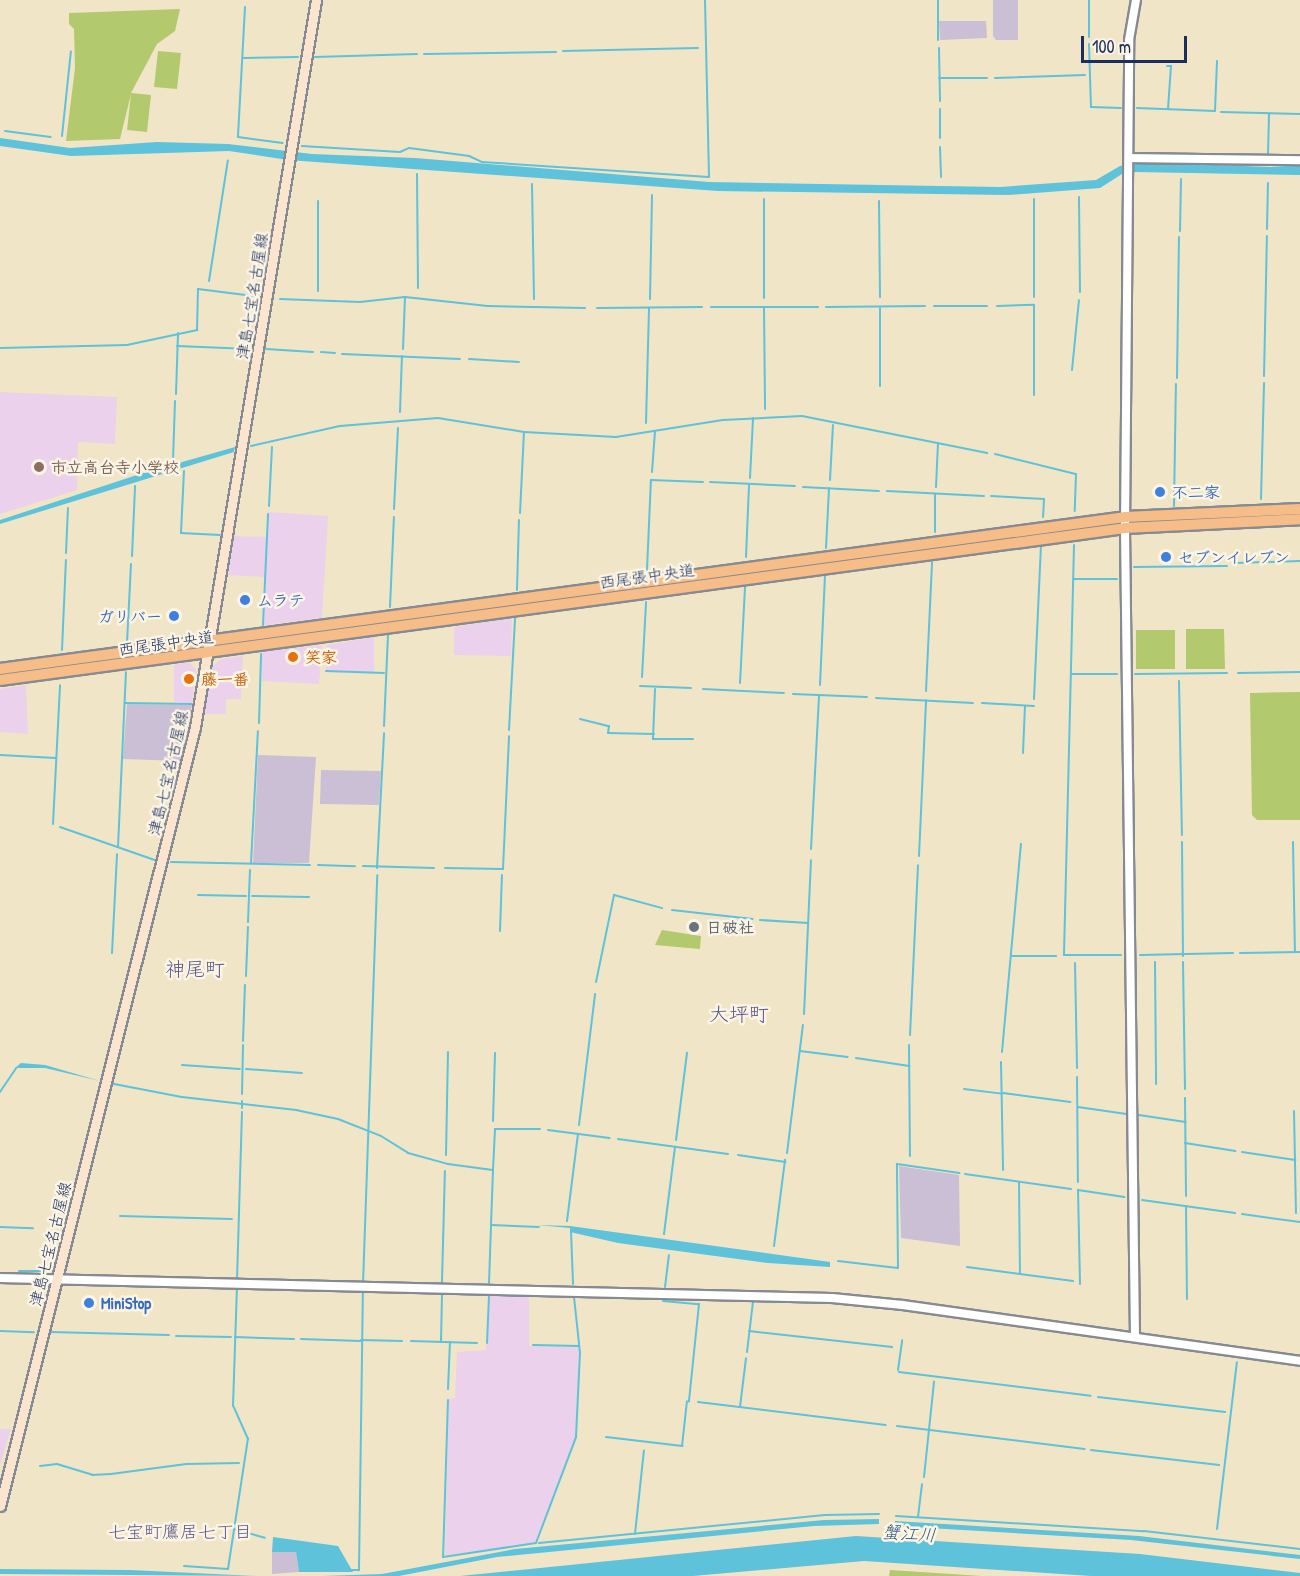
<!DOCTYPE html>
<html>
<head>
<meta charset="utf-8">
<style>
  body { margin:0 }
  #map { position:relative; width:1300px; height:1576px; overflow:hidden; background:#f1e5c7; font-family:"Patrick Hand","Klee One",sans-serif }
  div>[style] { position:absolute }
  .built>* { inset:0; background:#ebd1eb }
  .industrial>* { inset:0; background:#cbbfd5 }
  .green>* { inset:0; background:#b3c96e }
  .water>* { inset:0; background:#5dc2da }
  .stream>* { height:2px; margin:-1px; padding:0 1px; transform-origin:1px; border-radius:1px; background:#5dc2da }
  .roads { filter:drop-shadow(2px 0 #868a92) drop-shadow(-2px 0 #868a92) drop-shadow(0 2px #868a92) drop-shadow(0 -2px #868a92) }
  .tertiary>* { height:8px; margin:-4px; padding:0 4px; transform-origin:4px; border-radius:4px; background:#fff }
  .secondary>* { height:9px; margin:-4.5px; padding:0 4.5px; transform-origin:4.5px; border-radius:4.5px; background:#fce5cf }
  .primary>* { height:10px; margin:-5px; padding:0 5px; transform-origin:5px; border-radius:5px; background:#f7bd88 }
  .dots>* { width:16px; height:16px; translate:-50% -50%; box-sizing:border-box; border:3px solid #fcf5e5; border-radius:50% }
  span { translate:-50% -50%; white-space:nowrap; text-align:center; line-height:1.15; -webkit-text-stroke:5px #fcf5e5; paint-order:stroke }
  .street-label { font-size:16px; color:#1b2f5e }
  .education-label { font-size:16px; color:#785e54; font-weight:700 }
  .left { translate:0 -50%; text-align:left }
  .shop-label { font-size:16px; color:#366cbe; font-weight:700 }
  .right { translate:-100% -50%; text-align:right }
  .food-label { font-size:16px; color:#c56008; font-weight:700 }
  .worship-label { font-size:16px; color:#5b616d; font-weight:700 }
  .neighbourhood-label { font-size:18px; color:#5c5a8a }
  .water-label { font-size:18px; color:#2f5b83; font-style:italic }
  .quarter-label { font-size:20px; color:#5c5a8a }
  .scale { position:absolute; left:1081px; top:36px; width:106px; height:27px; box-sizing:border-box; border:3px solid #1b2f5e; border-top:0; padding-left:8px; font-size:18px; line-height:21px; white-space:nowrap; color:#1b2f5e; -webkit-text-stroke:4px #fcf5e5; paint-order:stroke }
</style>
</head>
<body>
<div id="map">
  <div class="built">
    <i style="clip-path:polygon(0 392px,117px 397px,115px 444px,78px 442px,77px 490px,0 514px)"></i>
    <i style="clip-path:polygon(269px 512px,328px 516px,322px 618px,264px 625px,266px 577px,228px 575px,234px 536px,268px 537px)"></i>
    <i style="clip-path:polygon(512px 618px,511px 656px,454px 655px,454px 627px)"></i>
    <i style="clip-path:polygon(374px 637px,374px 672px,326px 671px,327px 645px)"></i>
    <i style="clip-path:polygon(322px 645px,319px 684px,262px 681px,262px 652px)"></i>
    <i style="clip-path:polygon(243px 656px,241px 699px,226px 699px,226px 714px,203px 714px,211px 668px,221px 659px)"></i>
    <i style="clip-path:polygon(189px 662px,196px 670px,192px 703px,174px 702px,174px 665px)"></i>
    <i style="clip-path:polygon(26px 685px,28px 734px,0 732px,0 689px)"></i>
    <i style="clip-path:polygon(489px 1294px,527px 1295px,529px 1299px,529px 1346px,579px 1347px,576px 1437px,535px 1543px,445px 1555px,449px 1399px,455px 1398px,457px 1352px,486px 1350px)"></i>
    <i style="clip-path:polygon(0 1429px,11px 1429px,0 1465px)"></i>
  </div>
  <div class="industrial">
    <i style="clip-path:polygon(993px 0,1018px 0,1018px 40px,996px 40px,993px 36px)"></i>
    <i style="clip-path:polygon(939px 21px,986px 21px,987px 38px,940px 40px)"></i>
    <i style="clip-path:polygon(127px 704px,192px 705px,181px 761px,123px 759px)"></i>
    <i style="clip-path:polygon(258px 755px,316px 757px,309px 863px,253px 863px)"></i>
    <i style="clip-path:polygon(321px 770px,381px 771px,379px 805px,320px 804px)"></i>
    <i style="clip-path:polygon(899px 1166px,959px 1175px,960px 1246px,901px 1238px)"></i>
    <i style="clip-path:polygon(272px 1552px,296px 1552px,299px 1572px,272px 1574px)"></i>
  </div>
  <div class="green">
    <i style="clip-path:polygon(180px 9px,175px 31px,157px 44px,131px 93px,151px 95px,147px 132px,127px 130px,131px 94px,120px 139px,66px 141px,75px 68px,74px 29px,69px 24px,69px 13px)"></i>
    <i style="clip-path:polygon(158px 51px,181px 53px,177px 89px,154px 87px)"></i>
    <i style="clip-path:polygon(1186px 629px,1224px 629px,1225px 669px,1186px 669px)"></i>
    <i style="clip-path:polygon(1136px 630px,1175px 630px,1175px 669px,1136px 669px)"></i>
    <i style="clip-path:polygon(1300px 692px,1300px 820px,1257px 820px,1252px 815px,1250px 693px)"></i>
    <i style="clip-path:polygon(662px 930px,701px 936px,700px 949px,655px 945px)"></i>
    <i style="clip-path:polygon(890px 1570px,982px 1576px,889px 1576px)"></i>
  </div>
  <div class="water">
    <i style="clip-path:polygon(0 138px,70px 148px,157px 142px,228px 144px,312px 154px,415px 158px,709px 182px,1000px 187px,1096px 180px,1120px 166px,1137px 162px,1270px 167px,1300px 165px,1300px 175px,1136px 172px,1122px 174px,1100px 188px,1008px 195px,718px 191px,288px 160px,229px 151px,71px 156px,0 146px)"></i>
    <i style="clip-path:polygon(235px 447px,234px 452px,0 524px,0 520px,140px 474px)"></i>
    <i style="clip-path:polygon(21px 1063px,45px 1065px,100px 1081px,45px 1068px,15px 1068px)"></i>
    <i style="clip-path:polygon(537px 1225px,570px 1226px,830px 1262px,830px 1267px,768px 1263px,618px 1243px,570px 1232px,570px 1228px)"></i>
    <i style="clip-path:polygon(879px 1519px,879px 1524px,814px 1526px,497px 1557px,399px 1576px,323px 1576px,382px 1574px,515px 1549px,824px 1520px)"></i>
    <i style="clip-path:polygon(895px 1521px,1139px 1536px,1300px 1555px,1300px 1559px,1131px 1540px,895px 1526px)"></i>
    <i style="clip-path:polygon(856px 1536px,1140px 1554px,1300px 1573px,1300px 1576px,1091px 1576px,864px 1561px,693px 1576px,460px 1576px)"></i>
    <i style="clip-path:polygon(273px 1537px,338px 1546px,353px 1572px,299px 1572px,296px 1552px,272px 1552px)"></i>
    <i style="clip-path:polygon(0 1569px,130px 1570px,257px 1576px,0 1574px)"></i>
  </div>
  <div class="stream">
    <i style="left:938px;top:0;width:40px;rotate:90deg"></i>
    <i style="left:1089px;top:0;width:37px;rotate:90deg"></i>
    <i style="left:245px;top:7px;width:130px;rotate:93.1deg"></i>
    <i style="left:238px;top:137px;width:45px;rotate:7.6deg"></i>
    <i style="left:1089px;top:44px;width:63px;rotate:88.2deg"></i>
    <i style="left:1091px;top:107px;width:30px;rotate:2deg"></i>
    <i style="left:939px;top:48px;width:53px;rotate:88.9deg"></i>
    <i style="left:563px;top:51px;width:135px;rotate:-1.3deg"></i>
    <i style="left:424px;top:54px;width:132px;rotate:-0.9deg"></i>
    <i style="left:315px;top:57px;width:102px;rotate:-1.7deg"></i>
    <i style="left:243px;top:58px;width:55px;rotate:-1deg"></i>
    <i style="left:1167px;top:66px;width:4px"></i>
    <i style="left:1171px;top:66px;width:43px;rotate:94deg"></i>
    <i style="left:939px;top:78px;width:48px"></i>
    <i style="left:995px;top:78px;width:90px;rotate:-1.9deg"></i>
    <i style="left:1137px;top:108px;width:78px;rotate:2.2deg"></i>
    <i style="left:940px;top:109px;width:29px;rotate:90deg"></i>
    <i style="left:1215px;top:111px;width:50px;rotate:-87.7deg"></i>
    <i style="left:1221px;top:112px;width:79px;rotate:1.5deg"></i>
    <i style="left:5px;top:131px;width:46px;rotate:7.4deg"></i>
    <i style="left:62px;top:136px;width:85px;rotate:-84deg"></i>
    <i style="left:302px;top:146px;width:98px;rotate:3.5deg"></i>
    <i style="left:400px;top:152px;width:10px;rotate:-24deg"></i>
    <i style="left:409px;top:148px;width:61px;rotate:7.6deg"></i>
    <i style="left:469px;top:156px;width:14px;rotate:25deg"></i>
    <i style="left:482px;top:162px;width:227px;rotate:3.8deg"></i>
    <i style="left:709px;top:177px;width:177px;rotate:-91.3deg"></i>
    <i style="left:940px;top:147px;width:30px;rotate:88deg"></i>
    <i style="left:1268px;top:155px;width:41px;rotate:-88.6deg"></i>
    <i style="left:417px;top:174px;width:114px;rotate:89.5deg"></i>
    <i style="left:532px;top:184px;width:115px;rotate:89deg"></i>
    <i style="left:1079px;top:197px;width:95px;rotate:89.4deg"></i>
    <i style="left:764px;top:199px;width:99px;rotate:90deg"></i>
    <i style="left:1034px;top:199px;width:98px;rotate:90deg"></i>
    <i style="left:318px;top:201px;width:90px;rotate:90deg"></i>
    <i style="left:879px;top:201px;width:96px;rotate:89.4deg"></i>
    <i style="left:1267px;top:229px;width:46px;rotate:-88.8deg"></i>
    <i style="left:1180px;top:231px;width:52px;rotate:-88.9deg"></i>
    <i style="left:209px;top:281px;width:122px;rotate:-81.1deg"></i>
    <i style="left:405px;top:297px;width:83px;rotate:6.2deg"></i>
    <i style="left:488px;top:306px;width:97px;rotate:1.2deg"></i>
    <i style="left:280px;top:299px;width:80px;rotate:2.1deg"></i>
    <i style="left:360px;top:302px;width:45px;rotate:-6.3deg"></i>
    <i style="left:405px;top:297px;width:52px;rotate:92.2deg"></i>
    <i style="left:650px;top:299px;width:104px;rotate:-88.9deg"></i>
    <i style="left:934px;top:306px;width:53px"></i>
    <i style="left:997px;top:306px;width:37px;rotate:-2deg"></i>
    <i style="left:1034px;top:305px;width:90px;rotate:90deg"></i>
    <i style="left:711px;top:307px;width:107px"></i>
    <i style="left:764px;top:307px;width:102px;rotate:89.4deg"></i>
    <i style="left:826px;top:307px;width:99px;rotate:-0.6deg"></i>
    <i style="left:597px;top:308px;width:105px;rotate:-0.5deg"></i>
    <i style="left:880px;top:308px;width:78px;rotate:90deg"></i>
    <i style="left:177px;top:346px;width:73px;rotate:2.4deg"></i>
    <i style="left:0;top:348px;width:127px;rotate:-1.4deg"></i>
    <i style="left:127px;top:345px;width:72px;rotate:-12.1deg"></i>
    <i style="left:197px;top:330px;width:41px;rotate:-88.6deg"></i>
    <i style="left:198px;top:289px;width:56px;rotate:7.1deg"></i>
    <i style="left:266px;top:349px;width:47px;rotate:3.7deg"></i>
    <i style="left:321px;top:352px;width:14px;rotate:4deg"></i>
    <i style="left:342px;top:354px;width:118px;rotate:2.4deg"></i>
    <i style="left:469px;top:359px;width:50px;rotate:3.4deg"></i>
    <i style="left:1072px;top:370px;width:70px;rotate:-84.3deg"></i>
    <i style="left:1264px;top:376px;width:140px;rotate:-88.8deg"></i>
    <i style="left:1177px;top:378px;width:141px;rotate:-89.2deg"></i>
    <i style="left:176px;top:394px;width:61px;rotate:-88.1deg"></i>
    <i style="left:400px;top:412px;width:56px;rotate:-88deg"></i>
    <i style="left:646px;top:423px;width:115px;rotate:-88.5deg"></i>
    <i style="left:251px;top:446px;width:91px;rotate:-12.7deg"></i>
    <i style="left:340px;top:426px;width:98px;rotate:-4.7deg"></i>
    <i style="left:438px;top:418px;width:87px;rotate:9.2deg"></i>
    <i style="left:524px;top:432px;width:92px;rotate:3.1deg"></i>
    <i style="left:616px;top:437px;width:108px;rotate:-9deg"></i>
    <i style="left:723px;top:420px;width:79px;rotate:-2.9deg"></i>
    <i style="left:802px;top:416px;width:189px;rotate:11.3deg"></i>
    <i style="left:995px;top:454px;width:83px;rotate:13.9deg"></i>
    <i style="left:1076px;top:474px;width:37px;rotate:92deg"></i>
    <i style="left:173px;top:461px;width:60px;rotate:-88.1deg"></i>
    <i style="left:184px;top:471px;width:62px;rotate:92.8deg"></i>
    <i style="left:181px;top:533px;width:39px;rotate:3deg"></i>
    <i style="left:652px;top:472px;width:41px;rotate:-85.8deg"></i>
    <i style="left:750px;top:478px;width:60px;rotate:-87.1deg"></i>
    <i style="left:830px;top:480px;width:55px;rotate:-86.9deg"></i>
    <i style="left:710px;top:482px;width:85px;rotate:2.7deg"></i>
    <i style="left:803px;top:487px;width:76px;rotate:3deg"></i>
    <i style="left:936px;top:487px;width:44px;rotate:-87.4deg"></i>
    <i style="left:887px;top:491px;width:97px;rotate:3deg"></i>
    <i style="left:991px;top:496px;width:53px;rotate:3.2deg"></i>
    <i style="left:1044px;top:499px;width:18px;rotate:93deg"></i>
    <i style="left:1261px;top:499px;width:116px;rotate:-88.5deg"></i>
    <i style="left:269px;top:506px;width:59px;rotate:-87.1deg"></i>
    <i style="left:1174px;top:506px;width:122px;rotate:-89.1deg"></i>
    <i style="left:394px;top:509px;width:81px;rotate:-87.2deg"></i>
    <i style="left:520px;top:513px;width:81px;rotate:-87.2deg"></i>
    <i style="left:935px;top:532px;width:38px;rotate:-90deg"></i>
    <i style="left:1074px;top:545px;width:410px;rotate:91.4deg"></i>
    <i style="left:1064px;top:955px;width:57px"></i>
    <i style="left:826px;top:548px;width:60px;rotate:-87.1deg"></i>
    <i style="left:66px;top:553px;width:45px;rotate:-87.5deg"></i>
    <i style="left:132px;top:556px;width:70px;rotate:-87.5deg"></i>
    <i style="left:746px;top:557px;width:72px;rotate:-87.6deg"></i>
    <i style="left:1236px;top:563px;width:64px;rotate:-1.8deg"></i>
    <i style="left:1134px;top:567px;width:93px;rotate:-0.6deg"></i>
    <i style="left:647px;top:570px;width:90px;rotate:-87.5deg"></i>
    <i style="left:651px;top:480px;width:52px;rotate:2.2deg"></i>
    <i style="left:1074px;top:579px;width:43px"></i>
    <i style="left:517px;top:590px;width:70px;rotate:-88.4deg"></i>
    <i style="left:390px;top:607px;width:90px;rotate:-87.5deg"></i>
    <i style="left:263px;top:625px;width:111px;rotate:-87.4deg"></i>
    <i style="left:127px;top:643px;width:79px;rotate:-87.1deg"></i>
    <i style="left:62px;top:650px;width:90px;rotate:-87.5deg"></i>
    <i style="left:326px;top:671px;width:58px;rotate:2deg"></i>
    <i style="left:1238px;top:673px;width:62px;rotate:-0.9deg"></i>
    <i style="left:1072px;top:674px;width:45px"></i>
    <i style="left:1135px;top:674px;width:92px;rotate:-0.6deg"></i>
    <i style="left:642px;top:677px;width:75px;rotate:-86.9deg"></i>
    <i style="left:1179px;top:681px;width:154px;rotate:88.9deg"></i>
    <i style="left:740px;top:683px;width:96px;rotate:-87deg"></i>
    <i style="left:820px;top:685px;width:109px;rotate:-87.4deg"></i>
    <i style="left:640px;top:686px;width:51px;rotate:2.2deg"></i>
    <i style="left:655px;top:689px;width:50px;rotate:92.3deg"></i>
    <i style="left:653px;top:739px;width:40px"></i>
    <i style="left:703px;top:689px;width:81px;rotate:2.8deg"></i>
    <i style="left:926px;top:691px;width:129px;rotate:-87.3deg"></i>
    <i style="left:793px;top:694px;width:74px;rotate:2.3deg"></i>
    <i style="left:876px;top:698px;width:97px;rotate:3deg"></i>
    <i style="left:1034px;top:699px;width:152px;rotate:-87.4deg"></i>
    <i style="left:125px;top:703px;width:67px;rotate:0.9deg"></i>
    <i style="left:982px;top:703px;width:52px;rotate:3.3deg"></i>
    <i style="left:580px;top:719px;width:30px;rotate:14deg"></i>
    <i style="left:609px;top:726px;width:7px;rotate:98deg"></i>
    <i style="left:608px;top:733px;width:46px;rotate:1.2deg"></i>
    <i style="left:259px;top:723px;width:69px;rotate:-88.3deg"></i>
    <i style="left:384px;top:726px;width:91px;rotate:-87.5deg"></i>
    <i style="left:509px;top:730px;width:112px;rotate:-86.9deg"></i>
    <i style="left:1023px;top:753px;width:47px;rotate:-87.6deg"></i>
    <i style="left:0;top:755px;width:56px;rotate:3.1deg"></i>
    <i style="left:53px;top:824px;width:139px;rotate:-87.1deg"></i>
    <i style="left:60px;top:827px;width:101px;rotate:19.2deg"></i>
    <i style="left:1182px;top:842px;width:114px;rotate:89.5deg"></i>
    <i style="left:1293px;top:842px;width:110px;rotate:89deg"></i>
    <i style="left:118px;top:847px;width:175px;rotate:-87.4deg"></i>
    <i style="left:811px;top:849px;width:154px;rotate:-87deg"></i>
    <i style="left:919px;top:856px;width:156px;rotate:-87.4deg"></i>
    <i style="left:171px;top:862px;width:139px;rotate:1.2deg"></i>
    <i style="left:251px;top:863px;width:132px;rotate:-87deg"></i>
    <i style="left:318px;top:865px;width:37px;rotate:2deg"></i>
    <i style="left:363px;top:866px;width:71px;rotate:1.6deg"></i>
    <i style="left:377px;top:868px;width:135px;rotate:-87deg"></i>
    <i style="left:445px;top:868px;width:58px;rotate:1deg"></i>
    <i style="left:503px;top:869px;width:133px;rotate:-87.4deg"></i>
    <i style="left:198px;top:895px;width:48px;rotate:1.2deg"></i>
    <i style="left:252px;top:896px;width:57px;rotate:1deg"></i>
    <i style="left:672px;top:910px;width:81px;rotate:6.3deg"></i>
    <i style="left:760px;top:920px;width:48px;rotate:3.6deg"></i>
    <i style="left:248px;top:922px;width:52px;rotate:-87.8deg"></i>
    <i style="left:500px;top:931px;width:56px;rotate:-88deg"></i>
    <i style="left:112px;top:953px;width:99px;rotate:-87.1deg"></i>
    <i style="left:1240px;top:953px;width:60px;rotate:-1deg"></i>
    <i style="left:1140px;top:955px;width:93px;rotate:-1.2deg"></i>
    <i style="left:1011px;top:956px;width:45px"></i>
    <i style="left:1155px;top:962px;width:122px;rotate:89.5deg"></i>
    <i style="left:1183px;top:962px;width:127px;rotate:89.1deg"></i>
    <i style="left:1075px;top:963px;width:105px;rotate:88.9deg"></i>
    <i style="left:246px;top:976px;width:49px;rotate:-87.7deg"></i>
    <i style="left:596px;top:982px;width:89px;rotate:-78.3deg"></i>
    <i style="left:614px;top:895px;width:50px;rotate:15.2deg"></i>
    <i style="left:804px;top:1014px;width:154px;rotate:-87.4deg"></i>
    <i style="left:910px;top:1035px;width:170px;rotate:-87.3deg"></i>
    <i style="left:243px;top:1041px;width:56px;rotate:-88deg"></i>
    <i style="left:909px;top:1045px;width:111px;rotate:89.5deg"></i>
    <i style="left:800px;top:1051px;width:48px;rotate:7.1deg"></i>
    <i style="left:1002px;top:1052px;width:209px;rotate:-84.8deg"></i>
    <i style="left:856px;top:1058px;width:54px;rotate:8.6deg"></i>
    <i style="left:1001px;top:1062px;width:108px;rotate:88.9deg"></i>
    <i style="left:182px;top:1065px;width:58px;rotate:3.9deg"></i>
    <i style="left:246px;top:1069px;width:56px;rotate:4.1deg"></i>
    <i style="left:1077px;top:1077px;width:105px;rotate:89.5deg"></i>
    <i style="left:109px;top:1083px;width:74px;rotate:10.9deg"></i>
    <i style="left:182px;top:1097px;width:115px;rotate:6.5deg"></i>
    <i style="left:296px;top:1110px;width:43px;rotate:12.1deg"></i>
    <i style="left:338px;top:1119px;width:46px;rotate:21.6deg"></i>
    <i style="left:381px;top:1136px;width:32px;rotate:32deg"></i>
    <i style="left:408px;top:1153px;width:41px;rotate:15.4deg"></i>
    <i style="left:448px;top:1164px;width:45px;rotate:7.6deg"></i>
    <i style="left:493px;top:1170px;width:55px;rotate:92.1deg"></i>
    <i style="left:491px;top:1225px;width:48px;rotate:2.4deg"></i>
    <i style="left:964px;top:1089px;width:38px;rotate:7deg"></i>
    <i style="left:0;top:1092px;width:29px;rotate:-56deg"></i>
    <i style="left:1003px;top:1093px;width:68px;rotate:7.7deg"></i>
    <i style="left:242px;top:1094px;width:49px;rotate:-88.8deg"></i>
    <i style="left:1185px;top:1098px;width:98px;rotate:89.4deg"></i>
    <i style="left:1078px;top:1107px;width:49px;rotate:8.3deg"></i>
    <i style="left:242px;top:1108px;width:7px;rotate:-90deg"></i>
    <i style="left:1294px;top:1111px;width:102px;rotate:88.9deg"></i>
    <i style="left:1139px;top:1115px;width:47px;rotate:8.7deg"></i>
    <i style="left:493px;top:1121px;width:68px;rotate:-88.3deg"></i>
    <i style="left:579px;top:1125px;width:132px;rotate:-83deg"></i>
    <i style="left:548px;top:1130px;width:62px;rotate:7.5deg"></i>
    <i style="left:618px;top:1139px;width:111px;rotate:7.8deg"></i>
    <i style="left:676px;top:1140px;width:88px;rotate:-82.8deg"></i>
    <i style="left:1185px;top:1143px;width:51px;rotate:9.1deg"></i>
    <i style="left:1242px;top:1152px;width:54px;rotate:8.6deg"></i>
    <i style="left:787px;top:1153px;width:129px;rotate:-82.9deg"></i>
    <i style="left:446px;top:1155px;width:103px;rotate:-88.9deg"></i>
    <i style="left:738px;top:1155px;width:48px;rotate:8.5deg"></i>
    <i style="left:493px;top:1170px;width:41px;rotate:-87.2deg"></i>
    <i style="left:495px;top:1129px;width:45px"></i>
    <i style="left:965px;top:1174px;width:107px;rotate:8.1deg"></i>
    <i style="left:1019px;top:1182px;width:92px;rotate:89.4deg"></i>
    <i style="left:1142px;top:1200px;width:94px;rotate:8deg"></i>
    <i style="left:1186px;top:1206px;width:93px;rotate:89.4deg"></i>
    <i style="left:1242px;top:1214px;width:59px;rotate:7.9deg"></i>
    <i style="left:120px;top:1216px;width:112px;rotate:1.5deg"></i>
    <i style="left:567px;top:1221px;width:88px;rotate:-82.8deg"></i>
    <i style="left:0;top:1227px;width:33px;rotate:2deg"></i>
    <i style="left:571px;top:1231px;width:53px;rotate:87.8deg"></i>
    <i style="left:664px;top:1234px;width:88px;rotate:-82.8deg"></i>
    <i style="left:774px;top:1246px;width:87px;rotate:-82.7deg"></i>
    <i style="left:838px;top:1261px;width:60px;rotate:6.7deg"></i>
    <i style="left:898px;top:1268px;width:104px;rotate:-90.6deg"></i>
    <i style="left:897px;top:1164px;width:63px;rotate:8.3deg"></i>
    <i style="left:967px;top:1267px;width:107px;rotate:7.5deg"></i>
    <i style="left:19px;top:1271px;width:26px"></i>
    <i style="left:237px;top:1280px;width:168px;rotate:-88.3deg"></i>
    <i style="left:442px;top:1282px;width:111px;rotate:-88.5deg"></i>
    <i style="left:489px;top:1283px;width:58px;rotate:-88deg"></i>
    <i style="left:363px;top:1284px;width:409px;rotate:-88deg"></i>
    <i style="left:1080px;top:1284px;width:94px;rotate:-91.2deg"></i>
    <i style="left:1078px;top:1190px;width:47px;rotate:8.7deg"></i>
    <i style="left:665px;top:1287px;width:32px;rotate:-83deg"></i>
    <i style="left:663px;top:1301px;width:36px;rotate:5deg"></i>
    <i style="left:699px;top:1304px;width:98px;rotate:95.9deg"></i>
    <i style="left:0;top:1331px;width:34px;rotate:2deg"></i>
    <i style="left:749px;top:1331px;width:144px;rotate:6.4deg"></i>
    <i style="left:50px;top:1332px;width:119px;rotate:1.4deg"></i>
    <i style="left:176px;top:1336px;width:55px;rotate:1deg"></i>
    <i style="left:235px;top:1337px;width:59px;rotate:1.9deg"></i>
    <i style="left:301px;top:1339px;width:60px;rotate:1.9deg"></i>
    <i style="left:361px;top:1340px;width:41px;rotate:1.4deg"></i>
    <i style="left:411px;top:1341px;width:66px;rotate:1.7deg"></i>
    <i style="left:441px;top:1342px;width:47px;rotate:-88.8deg"></i>
    <i style="left:487px;top:1343px;width:47px;rotate:-87.6deg"></i>
    <i style="left:533px;top:1345px;width:46px;rotate:1.2deg"></i>
    <i style="left:747px;top:1352px;width:50px;rotate:-83.2deg"></i>
    <i style="left:898px;top:1370px;width:30px;rotate:-82deg"></i>
    <i style="left:899px;top:1372px;width:193px;rotate:7.1deg"></i>
    <i style="left:448px;top:1389px;width:47px;rotate:-87.6deg"></i>
    <i style="left:1098px;top:1397px;width:128px;rotate:6.7deg"></i>
    <i style="left:448px;top:1400px;width:157px;rotate:91.8deg"></i>
    <i style="left:443px;top:1557px;width:94px;rotate:-8.6deg"></i>
    <i style="left:536px;top:1543px;width:113px;rotate:-69.3deg"></i>
    <i style="left:576px;top:1437px;width:84px;rotate:-87.3deg"></i>
    <i style="left:580px;top:1353px;width:56px;rotate:-96.1deg"></i>
    <i style="left:698px;top:1402px;width:189px;rotate:7deg"></i>
    <i style="left:740px;top:1407px;width:49px;rotate:-83deg"></i>
    <i style="left:897px;top:1426px;width:189px;rotate:7deg"></i>
    <i style="left:606px;top:1437px;width:77px;rotate:6.8deg"></i>
    <i style="left:682px;top:1446px;width:45px;rotate:-83.7deg"></i>
    <i style="left:1091px;top:1450px;width:129px;rotate:6.7deg"></i>
    <i style="left:40px;top:1466px;width:17px;rotate:-7deg"></i>
    <i style="left:57px;top:1464px;width:37px;rotate:17deg"></i>
    <i style="left:92px;top:1475px;width:19px;rotate:-3deg"></i>
    <i style="left:111px;top:1474px;width:76px;rotate:-7.6deg"></i>
    <i style="left:186px;top:1464px;width:53px;rotate:-1.1deg"></i>
    <i style="left:924px;top:1477px;width:96px;rotate:-84deg"></i>
    <i style="left:896px;top:1516px;width:248px;rotate:3.5deg"></i>
    <i style="left:1144px;top:1531px;width:157px;rotate:6.6deg"></i>
    <i style="left:918px;top:1517px;width:33px;rotate:-83deg"></i>
    <i style="left:234px;top:1529px;width:32px;rotate:16deg"></i>
    <i style="left:1217px;top:1529px;width:168px;rotate:-83.2deg"></i>
    <i style="left:635px;top:1534px;width:84px;rotate:-83.9deg"></i>
    <i style="left:539px;top:1543px;width:287px;rotate:-5.6deg"></i>
    <i style="left:825px;top:1515px;width:54px;rotate:-1.1deg"></i>
    <i style="left:184px;top:1566px;width:44px;rotate:3.9deg"></i>
    <i style="left:228px;top:1569px;width:132px;rotate:-81.3deg"></i>
    <i style="left:248px;top:1439px;width:36px;rotate:-114deg"></i>
    <i style="left:233px;top:1406px;width:120px;rotate:-88.1deg"></i>
    <i style="left:352px;top:1570px;width:7px"></i>
    <i style="left:359px;top:1570px;width:280px;rotate:-89.2deg"></i>
  </div>
  <div class="roads">
    <div class="tertiary">
      <i style="left:1129px;top:158px;width:171px;rotate:0.7deg"></i>
      <i style="left:0;top:1278px;width:832px;rotate:1.38deg"></i>
      <i style="left:832px;top:1298px;width:71px;rotate:5.6deg"></i>
      <i style="left:903px;top:1305px;width:401px;rotate:8deg"></i>
      <i style="left:1135px;top:1337px;width:809px;rotate:-90.71deg"></i>
      <i style="left:1125px;top:528px;width:488px;rotate:-89.5deg"></i>
      <i style="left:1129px;top:40px;width:41px;rotate:-80.1deg"></i>
    </div>
    <div class="secondary">
      <i style="left:0;top:1506px;width:803px;rotate:-75.95deg"></i>
      <i style="left:195px;top:727px;width:737px;rotate:-80.55deg"></i>
    </div>
    <div class="primary">
      <i style="left:0;top:669px;width:1135px;rotate:-7.69deg"></i>
      <i style="left:1125px;top:517px;width:175px;rotate:-2.6deg"></i>
      <i style="left:0;top:680px;width:1135px;rotate:-7.69deg"></i>
      <i style="left:1125px;top:528px;width:175px;rotate:-2.9deg"></i>
    </div>
  </div>
  <div class="dots">
    <i style="left:39px;top:467px;background:#8d6e63"></i>
    <i style="left:1160px;top:492px;background:#3f7fe0"></i>
    <i style="left:1166px;top:557px;background:#3f7fe0"></i>
    <i style="left:245px;top:600px;background:#3f7fe0"></i>
    <i style="left:174px;top:616px;background:#3f7fe0"></i>
    <i style="left:293px;top:657px;background:#e8710a"></i>
    <i style="left:189px;top:679px;background:#e8710a"></i>
    <i style="left:694px;top:927px;background:#6b7280"></i>
    <i style="left:89px;top:1303px;background:#3f7fe0"></i>
  </div>
  <div class="street-label">
    <span style="left:252px;top:296px;rotate:-81deg">津島七宝名古屋線</span>
    <span style="left:647px;top:576px;rotate:-8deg">西尾張中央道</span>
    <span style="left:166px;top:643px;rotate:-8deg">西尾張中央道</span>
    <span style="left:168px;top:773px;rotate:-77deg">津島七宝名古屋線</span>
    <span style="left:50px;top:1244px;rotate:-76deg">津島七宝名古屋線</span>
  </div>
  <div class="education-label">
    <span class="left" style="left:51px;top:467px">市立高台寺小学校</span>
  </div>
  <div class="shop-label">
    <span class="left" style="left:1172px;top:492px">不二家</span>
    <span class="left" style="left:1178px;top:557px">セブンイレブン</span>
    <span class="left" style="left:257px;top:600px">ムラテ</span>
    <span class="right" style="left:162px;top:616px">ガリバー</span>
    <span class="left" style="left:101px;top:1303px">MiniStop</span>
  </div>
  <div class="food-label">
    <span class="left" style="left:305px;top:657px">笑家</span>
    <span class="left" style="left:201px;top:679px">藤一番</span>
  </div>
  <div class="worship-label">
    <span class="left" style="left:706px;top:927px">日破社</span>
  </div>
  <div class="neighbourhood-label">
    <span style="left:180px;top:1532px">七宝町鷹居七丁目</span>
  </div>
  <div class="water-label">
    <span style="left:909px;top:1534px;rotate:4deg">蟹江川</span>
  </div>
  <div class="quarter-label">
    <span style="left:195px;top:968px">神尾町</span>
    <span style="left:739px;top:1013px">大坪町</span>
  </div>
  <div class="scale">100 m</div>
</div>
</body>
</html>
